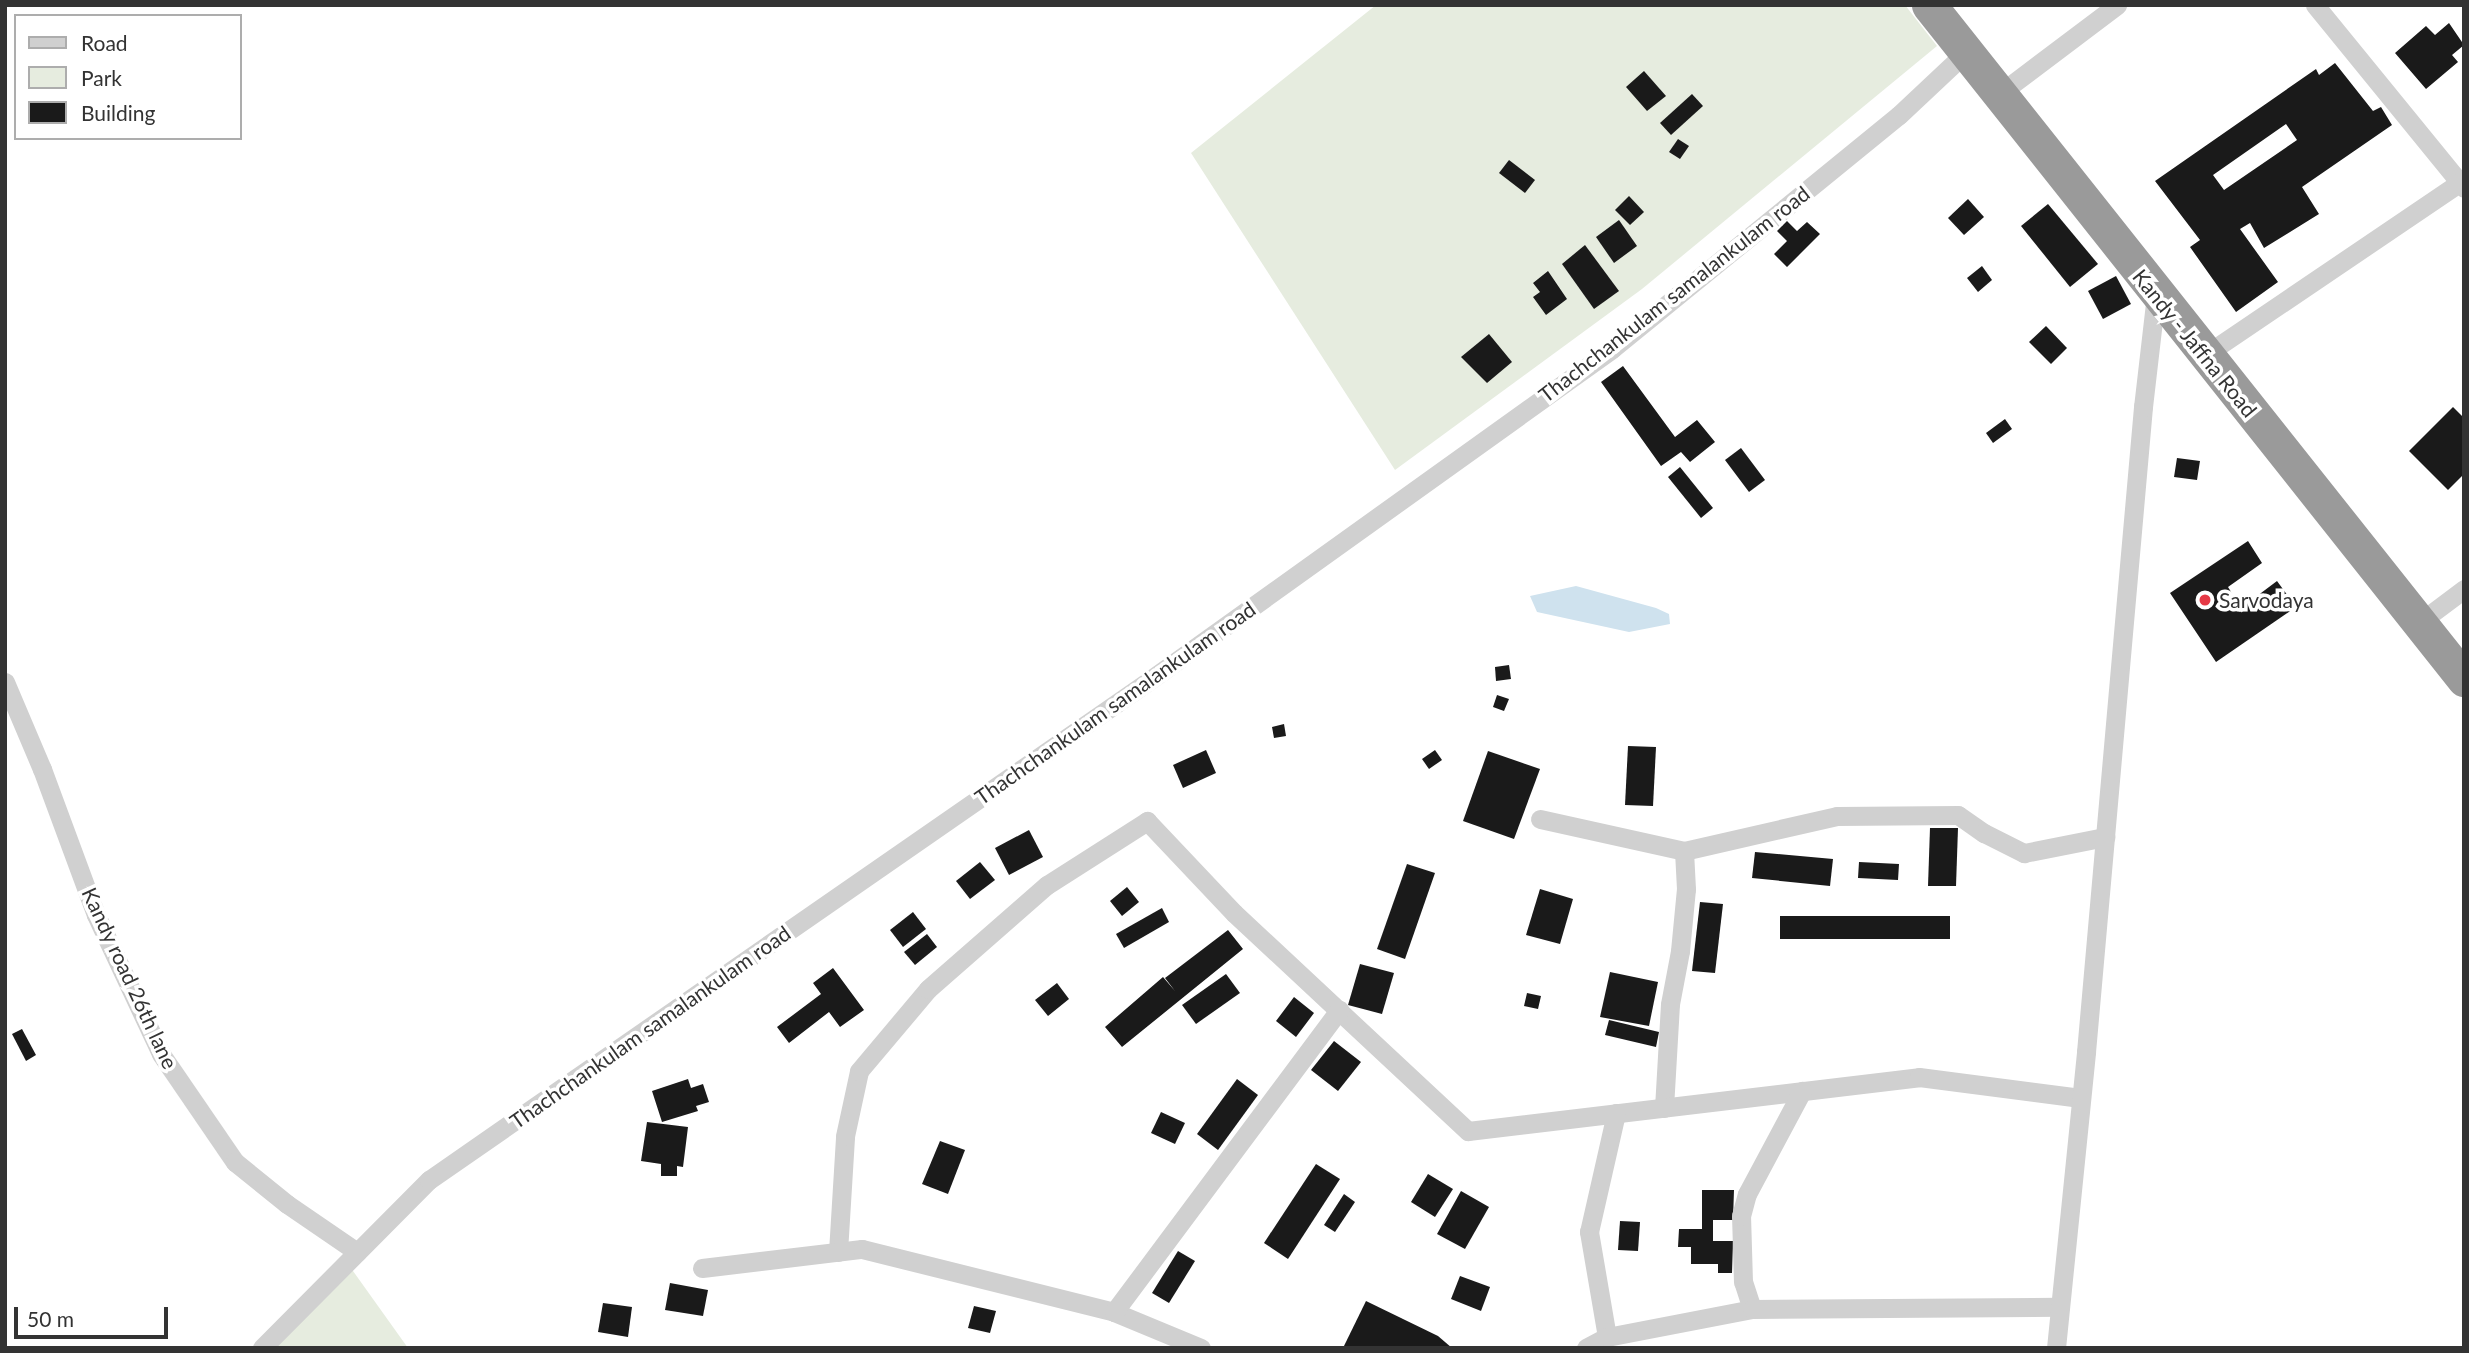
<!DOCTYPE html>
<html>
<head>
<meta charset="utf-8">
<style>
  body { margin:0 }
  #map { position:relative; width:2469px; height:1353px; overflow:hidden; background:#fff; font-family:Lato,sans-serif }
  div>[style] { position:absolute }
  .green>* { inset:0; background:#e6ecdf }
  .water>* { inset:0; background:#cfe2ee }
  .building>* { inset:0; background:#1a1a1a }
  .street>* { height:19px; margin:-9.5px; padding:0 9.5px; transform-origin:9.5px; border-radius:9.5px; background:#d0d0d0 }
  .highway>* { height:35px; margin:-17.5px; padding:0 17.5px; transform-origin:17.5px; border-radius:17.5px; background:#9a9a9a }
  .dots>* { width:19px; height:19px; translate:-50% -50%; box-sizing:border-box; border:4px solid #fff; border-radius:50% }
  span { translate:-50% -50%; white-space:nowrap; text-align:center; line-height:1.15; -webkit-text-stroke:7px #fff; paint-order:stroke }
  .street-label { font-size:21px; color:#333 }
  .poi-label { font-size:21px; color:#333 }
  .left { translate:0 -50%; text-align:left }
  .frame { position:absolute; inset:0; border:7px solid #333; pointer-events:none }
  .legend { position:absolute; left:14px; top:14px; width:228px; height:126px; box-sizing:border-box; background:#fff; border:2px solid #adadad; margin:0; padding:9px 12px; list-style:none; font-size:21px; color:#333 }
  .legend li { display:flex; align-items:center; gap:14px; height:35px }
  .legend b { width:35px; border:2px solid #adadad }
  .scale { position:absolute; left:14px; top:1307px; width:154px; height:32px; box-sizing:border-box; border:4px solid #333; border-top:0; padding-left:9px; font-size:21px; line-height:24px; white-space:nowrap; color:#333; -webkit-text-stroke:5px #fff; paint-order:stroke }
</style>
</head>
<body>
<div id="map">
  <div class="green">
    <i style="clip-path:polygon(1376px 5px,1905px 5px,1937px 46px,1642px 289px,1395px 470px,1191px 153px)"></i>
    <i style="clip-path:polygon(348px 1264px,408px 1348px,267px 1348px)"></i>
  </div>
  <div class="water">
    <i style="clip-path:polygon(1576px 586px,1656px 608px,1669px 614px,1670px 624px,1629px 632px,1537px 612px,1530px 596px)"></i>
  </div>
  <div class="building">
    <i style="clip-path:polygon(2449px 23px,2464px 45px,2452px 55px,2458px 62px,2426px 89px,2395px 53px,2426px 26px,2435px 35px)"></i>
    <i style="clip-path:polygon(evenodd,2335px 63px,2373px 111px,2381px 107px,2392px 125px,2302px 187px,2319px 214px,2264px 248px,2250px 223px,2240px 229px,2278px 282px,2236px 312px,2190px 247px,2200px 240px,2155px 181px,2316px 69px,2319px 75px,2335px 63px,2286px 124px,2297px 140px,2224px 190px,2213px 175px,2286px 124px)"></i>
    <i style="clip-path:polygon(1644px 71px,1666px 96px,1647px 111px,1626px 87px)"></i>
    <i style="clip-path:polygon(1692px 94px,1703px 106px,1671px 135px,1660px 123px)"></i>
    <i style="clip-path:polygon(1678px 139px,1689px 146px,1680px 159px,1669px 152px)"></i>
    <i style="clip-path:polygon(1509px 160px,1535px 180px,1525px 193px,1499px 173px)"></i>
    <i style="clip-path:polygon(1629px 196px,1644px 212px,1630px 225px,1615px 210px)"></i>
    <i style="clip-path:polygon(1968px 199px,1984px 217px,1964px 235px,1948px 218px)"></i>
    <i style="clip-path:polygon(2048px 204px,2098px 264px,2070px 287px,2021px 226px)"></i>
    <i style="clip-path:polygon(1619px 220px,1637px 246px,1614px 263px,1596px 237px)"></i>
    <i style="clip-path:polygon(1787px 221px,1797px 231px,1807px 222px,1820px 234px,1787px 267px,1774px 254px,1787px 241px,1777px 231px)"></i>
    <i style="clip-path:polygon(1585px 245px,1619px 291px,1594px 309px,1562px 264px)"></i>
    <i style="clip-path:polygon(1982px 266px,1992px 280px,1978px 292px,1967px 278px)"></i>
    <i style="clip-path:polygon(1548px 271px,1567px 299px,1546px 315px,1533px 297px,1540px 292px,1533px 283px)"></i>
    <i style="clip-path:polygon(2116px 276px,2131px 304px,2103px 319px,2088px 291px)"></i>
    <i style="clip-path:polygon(2046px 326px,2067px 348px,2051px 364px,2029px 342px)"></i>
    <i style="clip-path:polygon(1489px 334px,1512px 362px,1487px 383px,1461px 357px)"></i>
    <i style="clip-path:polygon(1623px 366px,1675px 437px,1697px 420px,1715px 442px,1690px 462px,1681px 452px,1661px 466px,1601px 382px)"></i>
    <i style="clip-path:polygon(2453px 407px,2464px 418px,2464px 474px,2448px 490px,2409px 451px)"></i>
    <i style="clip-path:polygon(2005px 419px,2012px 429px,1993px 443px,1986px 433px)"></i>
    <i style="clip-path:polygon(1741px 448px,1765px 480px,1749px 492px,1725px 460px)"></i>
    <i style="clip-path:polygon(2177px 458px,2200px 461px,2197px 480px,2174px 477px)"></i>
    <i style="clip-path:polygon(1680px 467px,1713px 508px,1701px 518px,1668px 477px)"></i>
    <i style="clip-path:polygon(2248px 541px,2262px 563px,2228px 587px,2241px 608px,2277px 581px,2296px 607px,2216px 662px,2170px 593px)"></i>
    <i style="clip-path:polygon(1509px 665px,1511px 679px,1496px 681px,1495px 667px)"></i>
    <i style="clip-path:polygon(1497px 695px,1509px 699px,1504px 711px,1493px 707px)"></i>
    <i style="clip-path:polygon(1284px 724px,1286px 736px,1274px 738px,1272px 727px)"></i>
    <i style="clip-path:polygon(1628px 746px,1656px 747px,1653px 806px,1625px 805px)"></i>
    <i style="clip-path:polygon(1206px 750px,1216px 773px,1183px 788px,1173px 765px)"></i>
    <i style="clip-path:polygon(1435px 750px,1442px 760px,1429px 769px,1422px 759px)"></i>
    <i style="clip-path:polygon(1488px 751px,1540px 769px,1514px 839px,1463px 821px)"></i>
    <i style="clip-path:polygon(1930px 828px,1958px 828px,1956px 886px,1928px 886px)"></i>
    <i style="clip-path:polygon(1029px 830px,1043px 857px,1009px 875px,995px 848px)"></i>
    <i style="clip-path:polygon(1755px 852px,1833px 859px,1830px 886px,1752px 878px)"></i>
    <i style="clip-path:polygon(980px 862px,995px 880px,970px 899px,956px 881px)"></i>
    <i style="clip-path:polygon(1859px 862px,1899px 864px,1898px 880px,1858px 878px)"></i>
    <i style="clip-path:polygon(1407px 864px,1435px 873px,1405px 959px,1377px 949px)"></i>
    <i style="clip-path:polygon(1127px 887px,1139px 902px,1122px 916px,1110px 901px)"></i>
    <i style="clip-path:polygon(1540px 889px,1573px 899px,1560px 944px,1526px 935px)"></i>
    <i style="clip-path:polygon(1700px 902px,1723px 904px,1715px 973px,1692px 971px)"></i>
    <i style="clip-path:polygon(1162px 908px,1169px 922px,1124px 948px,1116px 934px)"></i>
    <i style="clip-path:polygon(913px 912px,926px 929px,903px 947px,890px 930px)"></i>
    <i style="clip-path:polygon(1780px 916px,1950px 916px,1950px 939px,1780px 939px)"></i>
    <i style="clip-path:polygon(1228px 930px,1243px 949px,1122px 1047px,1105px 1027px,1163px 977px,1175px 991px,1165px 978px)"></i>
    <i style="clip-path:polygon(927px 934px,937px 947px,915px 965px,904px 952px)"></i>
    <i style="clip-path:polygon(1360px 964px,1394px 973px,1382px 1014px,1348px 1005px)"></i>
    <i style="clip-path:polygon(833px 968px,864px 1010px,840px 1027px,829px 1012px,789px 1043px,777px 1027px,821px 994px,813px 983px)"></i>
    <i style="clip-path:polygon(1610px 972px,1658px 982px,1649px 1026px,1600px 1017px)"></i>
    <i style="clip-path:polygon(1226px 974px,1240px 993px,1196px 1024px,1182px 1005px)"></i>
    <i style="clip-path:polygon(1057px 983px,1069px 999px,1048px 1016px,1035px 1000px)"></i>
    <i style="clip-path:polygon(1527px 993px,1541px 996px,1538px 1009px,1524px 1006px)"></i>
    <i style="clip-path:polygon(1294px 997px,1314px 1013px,1296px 1037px,1276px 1021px)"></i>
    <i style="clip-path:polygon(1609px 1020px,1659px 1032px,1656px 1047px,1605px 1035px)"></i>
    <i style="clip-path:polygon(22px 1029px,36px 1055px,26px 1061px,12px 1034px)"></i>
    <i style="clip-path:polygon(1334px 1041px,1361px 1062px,1338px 1091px,1311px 1070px)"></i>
    <i style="clip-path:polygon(688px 1079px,691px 1088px,703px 1084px,709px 1102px,696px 1106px,698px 1111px,662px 1122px,652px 1091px)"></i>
    <i style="clip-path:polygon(1237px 1079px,1258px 1095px,1218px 1150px,1197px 1134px)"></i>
    <i style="clip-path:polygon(1161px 1112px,1185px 1123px,1175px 1144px,1151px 1133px)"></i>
    <i style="clip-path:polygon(647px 1122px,688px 1127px,683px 1167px,677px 1166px,677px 1176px,661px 1176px,661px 1164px,641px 1161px)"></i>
    <i style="clip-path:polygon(940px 1141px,965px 1150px,948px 1194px,922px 1184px)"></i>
    <i style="clip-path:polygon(1316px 1164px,1340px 1179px,1288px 1259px,1264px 1243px)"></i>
    <i style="clip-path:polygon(1428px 1174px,1453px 1189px,1435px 1217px,1411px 1202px)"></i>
    <i style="clip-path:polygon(1702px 1190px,1734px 1190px,1733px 1220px,1713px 1220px,1713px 1241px,1733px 1241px,1732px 1273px,1718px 1273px,1718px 1264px,1691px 1264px,1691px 1247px,1678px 1247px,1679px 1229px,1702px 1229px)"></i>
    <i style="clip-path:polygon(1461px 1191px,1489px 1207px,1465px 1249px,1437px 1234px)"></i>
    <i style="clip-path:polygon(1344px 1194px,1355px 1202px,1335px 1232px,1324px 1225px)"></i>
    <i style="clip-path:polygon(1620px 1221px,1640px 1222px,1638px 1251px,1618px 1250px)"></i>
    <i style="clip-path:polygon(1178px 1251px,1195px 1261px,1169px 1303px,1152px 1293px)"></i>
    <i style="clip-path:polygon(1460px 1276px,1490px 1287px,1481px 1311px,1451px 1299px)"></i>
    <i style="clip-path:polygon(670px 1283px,708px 1290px,703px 1316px,665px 1310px)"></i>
    <i style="clip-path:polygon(1366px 1301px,1438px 1336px,1452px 1348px,1343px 1348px)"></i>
    <i style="clip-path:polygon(603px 1303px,632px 1307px,628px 1337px,598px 1332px)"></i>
    <i style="clip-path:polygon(974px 1306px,996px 1311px,990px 1333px,968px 1328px)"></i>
  </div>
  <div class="street">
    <i style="left:2315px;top:5px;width:236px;rotate:50.8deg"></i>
    <i style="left:1999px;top:94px;width:148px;rotate:-37deg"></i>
    <i style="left:2205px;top:355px;width:307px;rotate:-34.1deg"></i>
    <i style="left:2420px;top:622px;width:55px;rotate:-36.9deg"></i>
    <i style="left:5px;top:682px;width:95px;rotate:67deg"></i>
    <i style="left:42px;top:769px;width:156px;rotate:69.7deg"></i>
    <i style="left:96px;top:915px;width:153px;rotate:64.9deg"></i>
    <i style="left:161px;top:1054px;width:131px;rotate:55.6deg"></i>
    <i style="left:235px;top:1162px;width:67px;rotate:38.9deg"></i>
    <i style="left:287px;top:1204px;width:85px;rotate:34.4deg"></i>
    <i style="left:1540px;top:819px;width:148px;rotate:12.5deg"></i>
    <i style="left:1684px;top:851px;width:157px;rotate:-12.9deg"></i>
    <i style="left:1837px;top:816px;width:121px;rotate:-0.5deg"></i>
    <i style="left:1958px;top:815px;width:32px;rotate:35deg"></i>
    <i style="left:1984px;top:833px;width:45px;rotate:26.6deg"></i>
    <i style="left:2024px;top:853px;width:83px;rotate:-11.2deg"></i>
    <i style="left:1664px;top:1108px;width:104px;rotate:-86.7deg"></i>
    <i style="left:1670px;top:1004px;width:54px;rotate:-79.3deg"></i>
    <i style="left:1680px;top:951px;width:62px;rotate:-84.5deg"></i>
    <i style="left:1686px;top:889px;width:38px;rotate:-93deg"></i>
    <i style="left:838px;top:1252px;width:116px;rotate:-86.5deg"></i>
    <i style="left:845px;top:1136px;width:66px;rotate:-77.8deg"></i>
    <i style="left:859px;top:1071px;width:107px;rotate:-49.9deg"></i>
    <i style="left:928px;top:989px;width:158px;rotate:-41.2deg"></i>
    <i style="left:1047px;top:885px;width:119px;rotate:-32.6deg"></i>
    <i style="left:1147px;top:821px;width:127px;rotate:46.6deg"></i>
    <i style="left:1234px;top:913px;width:320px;rotate:43deg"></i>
    <i style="left:1468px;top:1131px;width:454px;rotate:-6.8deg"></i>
    <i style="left:1919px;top:1077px;width:163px;rotate:7.4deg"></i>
    <i style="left:702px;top:1268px;width:161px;rotate:-6.8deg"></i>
    <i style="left:862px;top:1249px;width:260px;rotate:14deg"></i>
    <i style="left:1114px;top:1312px;width:94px;rotate:22.5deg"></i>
    <i style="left:1752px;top:1309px;width:28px;rotate:-108deg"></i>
    <i style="left:1743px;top:1282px;width:66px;rotate:-91.7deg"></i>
    <i style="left:1741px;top:1216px;width:23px;rotate:-75deg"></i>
    <i style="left:1747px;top:1194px;width:117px;rotate:-61.9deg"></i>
    <i style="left:1114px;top:1312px;width:377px;rotate:-53.3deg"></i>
    <i style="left:1607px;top:1337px;width:107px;rotate:-99.7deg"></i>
    <i style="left:1589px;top:1232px;width:122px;rotate:-77.2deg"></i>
    <i style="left:262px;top:1348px;width:237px;rotate:-45.2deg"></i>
    <i style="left:429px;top:1180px;width:877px;rotate:-34.74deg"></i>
    <i style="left:1150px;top:680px;width:568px;rotate:-35.62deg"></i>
    <i style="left:1612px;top:349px;width:370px;rotate:-39.2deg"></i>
    <i style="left:1899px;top:115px;width:92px;rotate:-43.2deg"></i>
    <i style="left:1586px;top:1348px;width:24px;rotate:-28deg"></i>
    <i style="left:1607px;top:1337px;width:148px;rotate:-10.9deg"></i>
    <i style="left:1752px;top:1309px;width:308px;rotate:-0.4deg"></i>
    <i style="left:2056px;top:1348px;width:298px;rotate:-84.2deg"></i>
    <i style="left:2086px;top:1052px;width:648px;rotate:-84.95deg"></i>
    <i style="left:2143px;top:407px;width:113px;rotate:-83.4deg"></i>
  </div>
  <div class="highway">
    <i style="left:1929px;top:5px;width:861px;rotate:51.56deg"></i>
  </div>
  <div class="dots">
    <i style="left:2205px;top:600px;background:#e63946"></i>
  </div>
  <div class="street-label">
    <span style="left:1674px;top:294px;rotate:-38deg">Thachchankulam samalankulam road</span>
    <span style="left:2195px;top:343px;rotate:51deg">Kandy - Jaffna Road</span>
    <span style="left:1115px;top:703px;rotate:-35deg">Thachchankulam samalankulam road</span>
    <span style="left:130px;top:978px;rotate:65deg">Kandy road 26th lane</span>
    <span style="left:650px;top:1027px;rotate:-35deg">Thachchankulam samalankulam road</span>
  </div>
  <div class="poi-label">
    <span class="left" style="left:2219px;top:600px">Sarvodaya</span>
  </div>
  <div class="frame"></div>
  <ul class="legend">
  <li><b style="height:9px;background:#d0d0d0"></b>Road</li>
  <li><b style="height:19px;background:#e6ecdf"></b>Park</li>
  <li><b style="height:19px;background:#1a1a1a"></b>Building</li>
  </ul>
  <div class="scale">50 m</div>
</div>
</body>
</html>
